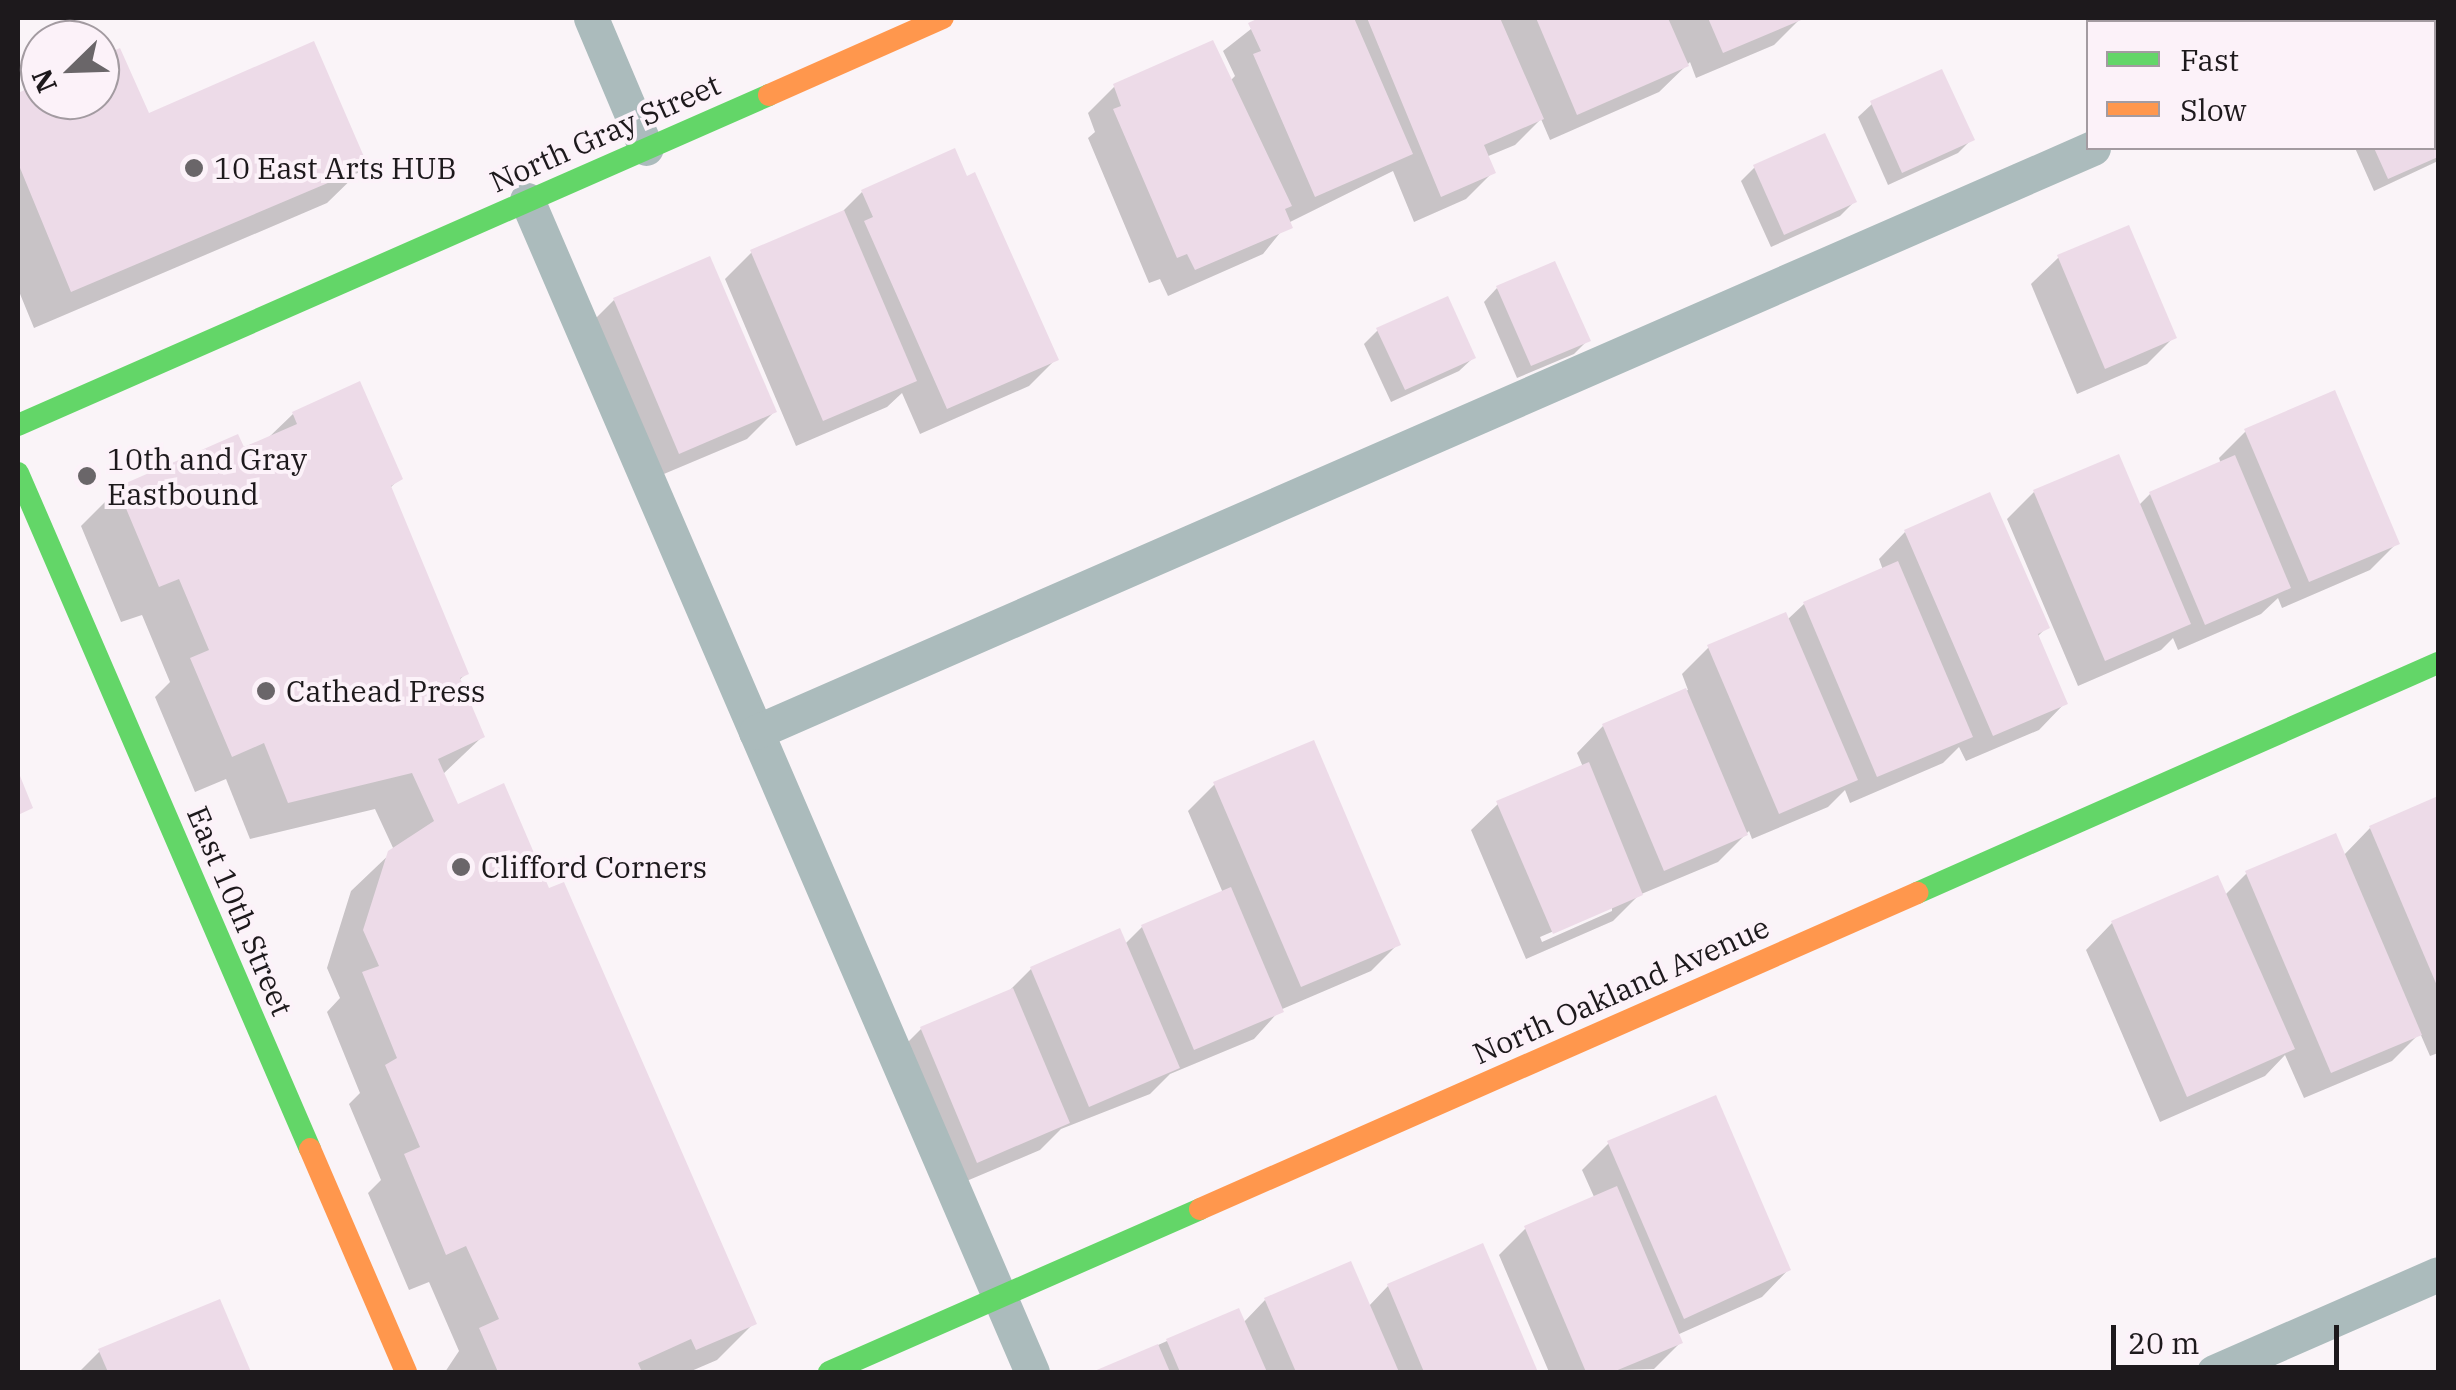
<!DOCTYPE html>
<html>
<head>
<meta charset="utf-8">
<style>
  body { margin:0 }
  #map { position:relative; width:2456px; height:1390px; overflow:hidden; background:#faf4f8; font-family:"IBM Plex Serif",serif }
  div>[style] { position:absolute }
  .shadow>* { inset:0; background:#0003 }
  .building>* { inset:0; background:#eddbe8 }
  .lane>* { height:35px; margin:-17.5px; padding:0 17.5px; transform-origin:17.5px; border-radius:17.5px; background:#abbbbc }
  .fast>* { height:22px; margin:-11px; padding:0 11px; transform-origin:11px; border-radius:11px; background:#63d668 }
  .slow>* { height:22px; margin:-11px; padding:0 11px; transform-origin:11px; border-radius:11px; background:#ff974d }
  .dots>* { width:28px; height:28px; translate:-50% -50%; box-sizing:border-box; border:5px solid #fcf2f9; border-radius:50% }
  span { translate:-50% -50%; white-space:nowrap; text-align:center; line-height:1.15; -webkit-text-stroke:8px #fcf2f9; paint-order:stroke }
  .street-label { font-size:30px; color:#1d191c }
  .poi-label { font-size:30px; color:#1d191c }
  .left { translate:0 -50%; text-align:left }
  .frame { position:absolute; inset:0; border:20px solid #1d191c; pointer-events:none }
  .legend { position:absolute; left:2086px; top:20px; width:350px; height:130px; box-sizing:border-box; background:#fcf2f9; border:2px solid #a39ba1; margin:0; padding:12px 18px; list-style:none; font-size:30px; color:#1d191c }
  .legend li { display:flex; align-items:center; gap:20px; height:50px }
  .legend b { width:50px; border:2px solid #a39ba1 }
  .north { position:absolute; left:20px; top:20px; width:100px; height:100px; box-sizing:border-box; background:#fcf2f9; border:2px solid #a39ba1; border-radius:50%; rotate:247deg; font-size:28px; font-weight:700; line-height:40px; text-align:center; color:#1d191c }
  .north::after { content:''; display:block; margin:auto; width:35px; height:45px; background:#6a6669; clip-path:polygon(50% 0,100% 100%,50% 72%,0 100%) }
  .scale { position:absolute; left:2111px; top:1325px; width:228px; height:45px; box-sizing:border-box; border:5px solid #1d191c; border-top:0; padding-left:12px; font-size:30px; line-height:35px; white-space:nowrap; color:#1d191c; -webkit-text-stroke:8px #fcf2f9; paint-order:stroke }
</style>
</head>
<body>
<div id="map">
  <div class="shadow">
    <i style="clip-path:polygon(1265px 18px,1801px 18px,1774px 45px,1696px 78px,1690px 62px,1659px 92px,1550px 140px,1541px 119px,1515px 145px,1486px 157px,1493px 172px,1466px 199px,1414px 222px,1393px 171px,1288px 223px,1263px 254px,1168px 296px,1160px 279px,1149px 283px,1088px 138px,1095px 132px,1088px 113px,1115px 86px,1230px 81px,1235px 76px,1223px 51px)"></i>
    <i style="clip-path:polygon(2096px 18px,2193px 18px,2195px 22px,2091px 22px)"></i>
    <i style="clip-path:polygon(100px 60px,146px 113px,365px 166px,327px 203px,34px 328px,18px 289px,18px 96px,40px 86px,40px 100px,100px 100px)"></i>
    <i style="clip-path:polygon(1872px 104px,1972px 139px,1958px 153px,1888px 185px,1858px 117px)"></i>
    <i style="clip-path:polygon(2434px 117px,2438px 161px,2374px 191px,2355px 148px,2434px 148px)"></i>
    <i style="clip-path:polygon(1755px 167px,1854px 202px,1840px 216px,1771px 247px,1741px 181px)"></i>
    <i style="clip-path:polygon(862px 192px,1056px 359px,1029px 386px,920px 434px,902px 393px,887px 407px,796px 446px,725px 279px,752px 252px,840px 214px)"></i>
    <i style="clip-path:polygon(2127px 228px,2174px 337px,2147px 364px,2077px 394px,2031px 284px,2058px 258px)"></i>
    <i style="clip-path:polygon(1497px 288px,1588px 340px,1574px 354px,1517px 378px,1484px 302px)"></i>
    <i style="clip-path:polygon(614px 300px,774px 412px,747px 439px,652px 479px,587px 327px)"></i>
    <i style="clip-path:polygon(1378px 330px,1473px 358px,1459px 371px,1391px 402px,1364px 344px)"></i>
    <i style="clip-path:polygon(293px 414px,400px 478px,389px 489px,466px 674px,458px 681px,482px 737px,442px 775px,457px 807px,548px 891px,754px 1323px,717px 1360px,689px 1372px,445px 1372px,459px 1351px,429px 1282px,409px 1290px,368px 1193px,381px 1180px,349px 1104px,360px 1093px,327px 1012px,340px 998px,327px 968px,351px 891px,394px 850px,375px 809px,250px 839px,226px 779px,195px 792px,155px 697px,170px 682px,142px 615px,121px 622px,81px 526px,118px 489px,267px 439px)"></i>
    <i style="clip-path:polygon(2246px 431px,2397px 543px,2370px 570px,2282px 608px,2278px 598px,2261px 614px,2178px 650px,2173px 638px,2161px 650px,2078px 686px,2007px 519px,2034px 492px,2138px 506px,2150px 494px,2221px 464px,2219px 458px)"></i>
    <i style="clip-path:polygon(evenodd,1905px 532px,2047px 627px,2036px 638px,2065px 703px,2039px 730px,1966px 761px,1959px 747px,1943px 763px,1850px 803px,1845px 790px,1828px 807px,1752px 839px,1749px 831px,1718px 862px,1639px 895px,1613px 921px,1526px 959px,1471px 830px,1498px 804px,1583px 767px,1577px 753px,1603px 726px,1688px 690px,1682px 674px,1709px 647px,1787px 620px,1804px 604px,1883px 570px,1879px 559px,1905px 532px,1612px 906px,1612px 911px,1542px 942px,1540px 937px,1612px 906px)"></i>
    <i style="clip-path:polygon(1215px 784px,1398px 944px,1371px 971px,1280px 1010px,1254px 1039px,1170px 1074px,1150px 1094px,1061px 1129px,1040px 1150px,950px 1188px,894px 1056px,921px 1029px,1007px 993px,1031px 969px,1125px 944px,1142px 927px,1223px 893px,1188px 811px)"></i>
    <i style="clip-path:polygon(2438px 799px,2438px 1053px,2430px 1056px,2420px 1033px,2392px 1061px,2304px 1098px,2285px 1055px,2265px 1076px,2160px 1122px,2086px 950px,2112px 923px,2224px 896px,2247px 873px,2343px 856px,2370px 828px)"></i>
    <i style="clip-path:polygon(1609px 1143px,1788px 1270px,1762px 1297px,1677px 1335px,1681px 1342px,1654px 1369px,1549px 1372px,1499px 1255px,1526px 1228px,1595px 1199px,1582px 1170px)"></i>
    <i style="clip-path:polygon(1482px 1246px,1536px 1372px,1098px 1372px,1167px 1341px,1243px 1323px,1265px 1300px,1368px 1307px,1388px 1286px)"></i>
    <i style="clip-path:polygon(218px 1302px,248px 1372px,79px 1372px,100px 1351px)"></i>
  </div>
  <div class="building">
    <i style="clip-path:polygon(1259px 18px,1354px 18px,1413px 154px,1315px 197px,1253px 54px,1261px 51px,1248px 23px)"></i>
    <i style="clip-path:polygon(1367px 18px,1500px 18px,1544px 119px,1484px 145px,1496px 173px,1441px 197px)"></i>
    <i style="clip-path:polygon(1536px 18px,1668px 18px,1689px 66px,1577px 115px)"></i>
    <i style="clip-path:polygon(1708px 18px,1806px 18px,1723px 53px)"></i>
    <i style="clip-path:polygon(2108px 18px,2196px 18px,2198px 22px,2110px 22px)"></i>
    <i style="clip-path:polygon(1213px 40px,1292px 206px,1285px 209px,1293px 228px,1195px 270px,1187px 254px,1177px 258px,1113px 109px,1121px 106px,1113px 84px)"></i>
    <i style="clip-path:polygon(314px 41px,368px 166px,71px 292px,18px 163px,18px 93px,40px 83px,40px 100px,100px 100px,100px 57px,120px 48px,149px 113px)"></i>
    <i style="clip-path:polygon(1942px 69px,1975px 140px,1902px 173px,1870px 101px)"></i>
    <i style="clip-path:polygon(2434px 110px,2438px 157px,2388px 179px,2374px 148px,2434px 148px)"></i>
    <i style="clip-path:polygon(1825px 133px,1857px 202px,1784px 235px,1753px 165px)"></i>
    <i style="clip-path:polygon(955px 148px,967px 176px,975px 172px,1059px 360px,947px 409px,864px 221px,873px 217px,861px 190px)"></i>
    <i style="clip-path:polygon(844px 210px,917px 381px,823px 421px,750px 250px)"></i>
    <i style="clip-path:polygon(2129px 225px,2177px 338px,2105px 369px,2057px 255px)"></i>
    <i style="clip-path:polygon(710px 256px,777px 412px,679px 454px,613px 298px)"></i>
    <i style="clip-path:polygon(1555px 261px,1591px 341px,1531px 366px,1496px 286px)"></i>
    <i style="clip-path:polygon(1448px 296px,1476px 358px,1405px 390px,1376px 328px)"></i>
    <i style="clip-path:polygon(360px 381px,403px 479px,391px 486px,469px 674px,460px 678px,485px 737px,438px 759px,458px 804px,504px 783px,549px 888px,564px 882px,757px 1324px,696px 1350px,691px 1339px,638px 1363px,642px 1372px,498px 1372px,479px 1328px,499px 1319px,466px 1246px,446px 1255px,404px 1154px,420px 1147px,385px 1065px,397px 1058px,362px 972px,379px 966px,363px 930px,388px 851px,434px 821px,412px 773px,288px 803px,264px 743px,232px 757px,190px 658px,209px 650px,179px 579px,159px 587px,117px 487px,238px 434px,244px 447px,297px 424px,292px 412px)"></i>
    <i style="clip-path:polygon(2335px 390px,2400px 544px,2309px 582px,2244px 429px)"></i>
    <i style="clip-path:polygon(2119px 454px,2191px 624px,2105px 661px,2033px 490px)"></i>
    <i style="clip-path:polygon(2235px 455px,2291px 588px,2205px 625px,2149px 492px)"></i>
    <i style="clip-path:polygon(1990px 492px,2050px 628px,2038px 634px,2068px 704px,1993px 736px,1904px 530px)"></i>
    <i style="clip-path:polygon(1898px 561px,1973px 737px,1877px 777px,1803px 602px)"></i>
    <i style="clip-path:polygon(1786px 612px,1858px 780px,1779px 814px,1707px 645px)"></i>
    <i style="clip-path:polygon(1686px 688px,1748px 835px,1664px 871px,1602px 724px)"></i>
    <i style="clip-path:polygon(1314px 740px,1401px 945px,1301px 987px,1213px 782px)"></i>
    <i style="clip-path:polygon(1589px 762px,1643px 895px,1553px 934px,1496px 801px)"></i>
    <i style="clip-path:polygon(18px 771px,33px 808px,18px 815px)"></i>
    <i style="clip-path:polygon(2438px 796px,2438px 988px,2369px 826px)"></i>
    <i style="clip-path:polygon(2336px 833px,2422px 1035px,2331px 1073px,2245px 871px)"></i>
    <i style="clip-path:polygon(2218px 875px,2295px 1049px,2187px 1097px,2111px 921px)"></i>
    <i style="clip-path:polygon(1231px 887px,1284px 1012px,1194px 1050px,1141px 925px)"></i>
    <i style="clip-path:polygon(1120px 928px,1180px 1068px,1089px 1107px,1030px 967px)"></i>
    <i style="clip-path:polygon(1013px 988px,1070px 1123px,977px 1163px,920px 1027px)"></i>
    <i style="clip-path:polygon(1716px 1095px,1791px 1270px,1684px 1319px,1607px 1141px)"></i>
    <i style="clip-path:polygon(1617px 1186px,1683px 1343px,1613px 1372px,1586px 1372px,1524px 1226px)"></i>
    <i style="clip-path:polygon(1483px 1243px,1538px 1372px,1424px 1372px,1387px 1284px)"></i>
    <i style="clip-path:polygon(1351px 1261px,1399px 1372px,1296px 1372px,1264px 1298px)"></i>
    <i style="clip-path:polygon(220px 1299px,251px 1372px,108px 1372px,98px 1349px)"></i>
    <i style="clip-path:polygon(1239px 1308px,1267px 1372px,1180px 1372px,1166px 1339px)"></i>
    <i style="clip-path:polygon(1158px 1344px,1170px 1372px,1092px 1372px)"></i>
  </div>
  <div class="lane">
    <i style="left:591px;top:18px;width:141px;rotate:67.1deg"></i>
    <i style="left:2379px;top:22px;width:13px;rotate:-18deg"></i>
    <i style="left:527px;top:200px;width:1276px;rotate:66.69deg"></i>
    <i style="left:756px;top:732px;width:1459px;rotate:-23.6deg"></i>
    <i style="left:2214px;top:1372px;width:244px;rotate:-23.6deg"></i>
  </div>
  <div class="fast">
    <i style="left:18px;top:425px;width:820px;rotate:-23.72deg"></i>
    <i style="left:18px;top:473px;width:736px;rotate:66.64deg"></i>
    <i style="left:1917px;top:893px;width:570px;rotate:-23.82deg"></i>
    <i style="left:829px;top:1372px;width:405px;rotate:-23.7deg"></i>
  </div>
  <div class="slow">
    <i style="left:769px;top:95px;width:190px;rotate:-23.9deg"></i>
    <i style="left:310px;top:1149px;width:243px;rotate:66.7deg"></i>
    <i style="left:1200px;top:1209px;width:784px;rotate:-23.78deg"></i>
  </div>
  <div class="dots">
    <i style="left:194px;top:168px;background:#6a6669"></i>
    <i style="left:87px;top:476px;background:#6a6669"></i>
    <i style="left:266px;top:691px;background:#6a6669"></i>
    <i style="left:461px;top:867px;background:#6a6669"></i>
  </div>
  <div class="street-label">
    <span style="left:605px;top:133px;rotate:-24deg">North Gray Street</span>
    <span style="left:240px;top:911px;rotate:67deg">East 10th Street</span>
    <span style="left:1621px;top:990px;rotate:-24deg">North Oakland Avenue</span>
  </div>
  <div class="poi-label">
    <span class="left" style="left:214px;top:168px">10 East Arts HUB</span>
    <span class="left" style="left:107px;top:476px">10th and Gray<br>Eastbound</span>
    <span class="left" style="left:286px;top:691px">Cathead Press</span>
    <span class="left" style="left:481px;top:867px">Clifford Corners</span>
  </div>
  <div class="frame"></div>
  <ul class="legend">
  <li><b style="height:12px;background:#63d668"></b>Fast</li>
  <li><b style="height:12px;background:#ff974d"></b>Slow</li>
  </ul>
  <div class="north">N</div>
  <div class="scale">20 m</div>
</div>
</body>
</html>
